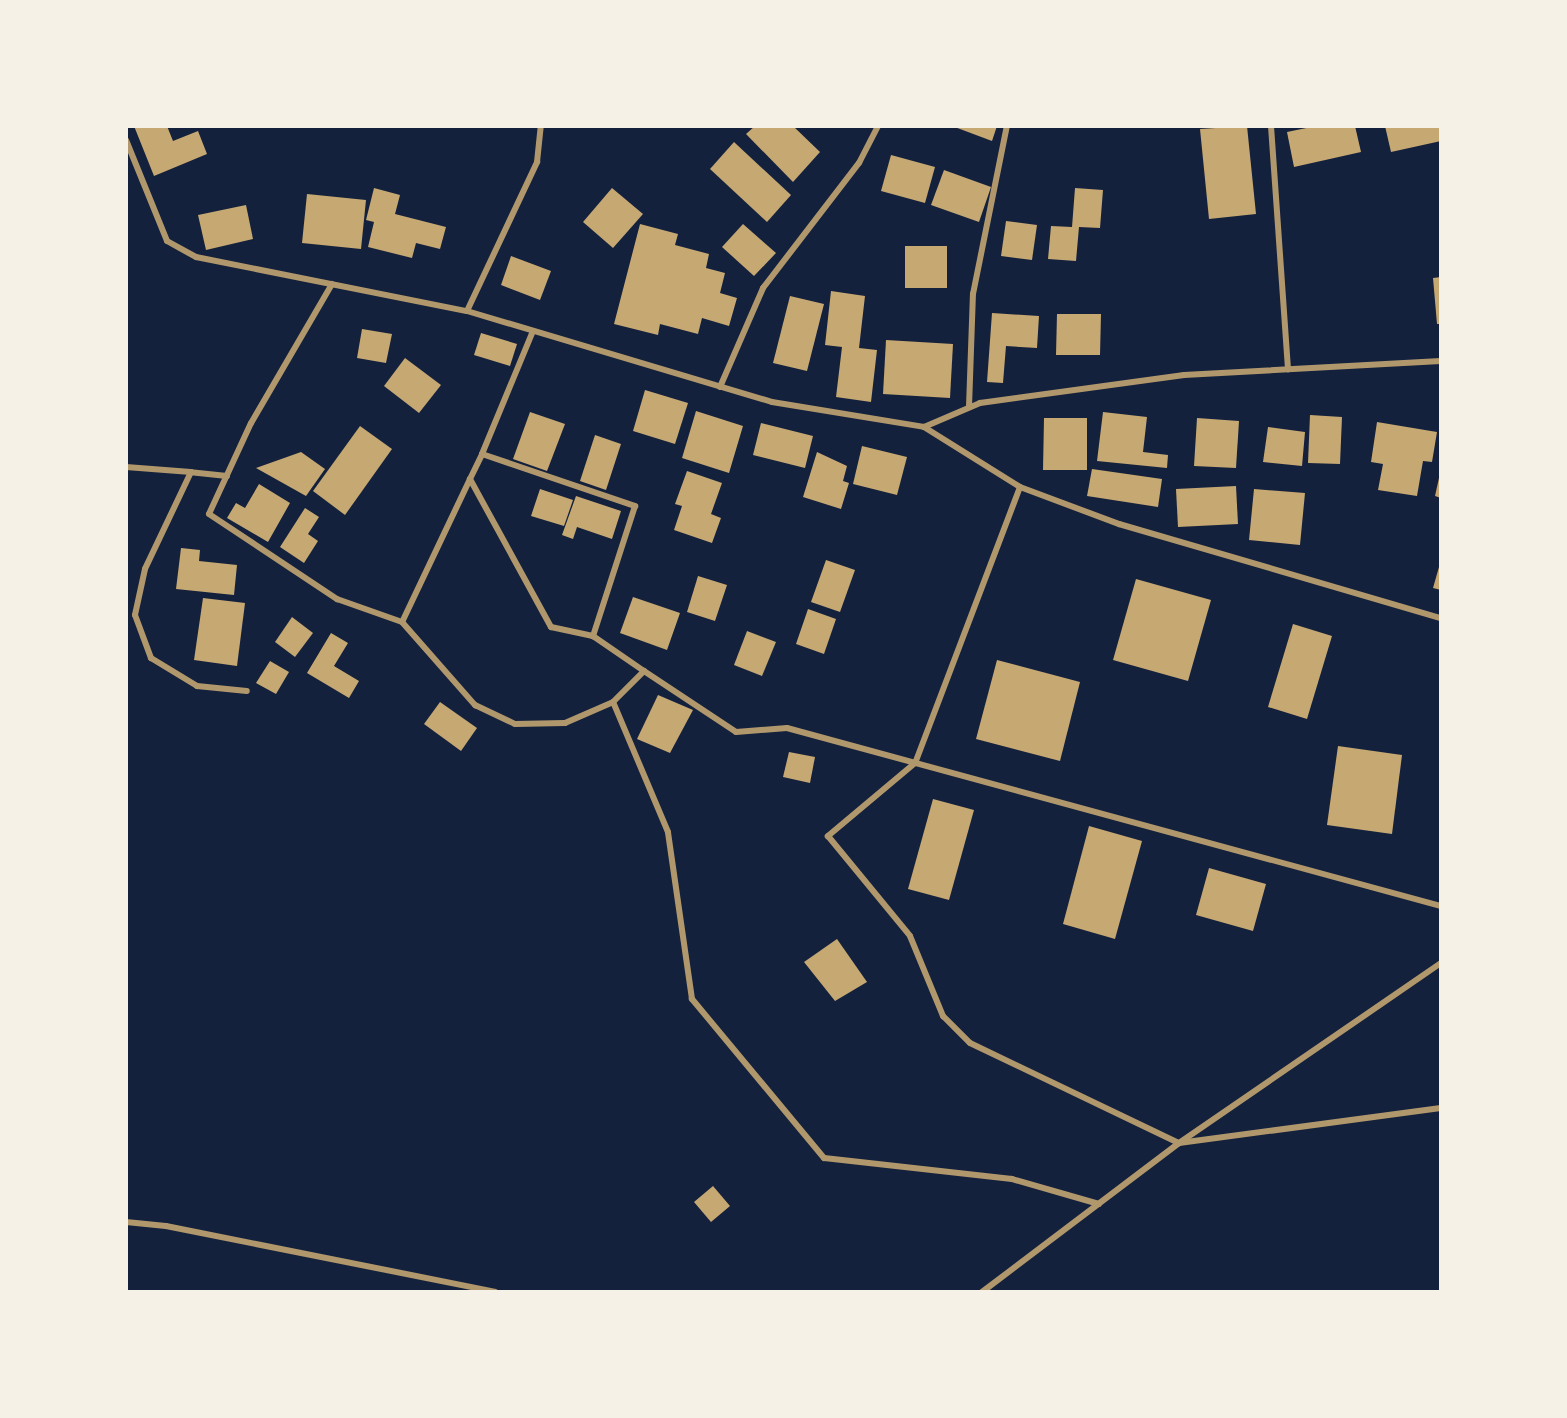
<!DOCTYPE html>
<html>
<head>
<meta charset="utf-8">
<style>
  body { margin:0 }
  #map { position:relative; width:1567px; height:1418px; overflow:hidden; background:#14213d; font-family:"Open Sans",sans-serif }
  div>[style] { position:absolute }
  .building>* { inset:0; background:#c6a872 }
  .minor>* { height:6px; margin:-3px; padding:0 3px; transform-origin:3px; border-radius:3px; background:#b1986c }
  span { translate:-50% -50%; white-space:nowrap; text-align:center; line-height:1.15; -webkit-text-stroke:5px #f6f1e7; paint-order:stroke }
  .frame { position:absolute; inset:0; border:128px solid #f6f1e7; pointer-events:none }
</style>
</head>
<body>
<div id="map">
  <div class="building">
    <i style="clip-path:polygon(134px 126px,167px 126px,173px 141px,198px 131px,207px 154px,154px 176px)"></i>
    <i style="clip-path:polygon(755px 126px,793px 126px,820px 152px,793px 182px,746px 134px)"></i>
    <i style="clip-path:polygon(952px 126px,997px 126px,992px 141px)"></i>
    <i style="clip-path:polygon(1247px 126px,1256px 214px,1209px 219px,1200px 129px)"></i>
    <i style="clip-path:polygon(1316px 126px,1355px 126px,1361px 152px,1294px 167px,1287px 132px)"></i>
    <i style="clip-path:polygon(1385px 126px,1441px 126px,1441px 141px,1391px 152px)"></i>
    <i style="clip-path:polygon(734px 142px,791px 195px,767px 222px,710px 169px)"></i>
    <i style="clip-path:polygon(891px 155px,935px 167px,925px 203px,881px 191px)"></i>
    <i style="clip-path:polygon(944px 170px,991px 187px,979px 222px,931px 205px)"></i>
    <i style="clip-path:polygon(374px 188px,400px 195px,395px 214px,446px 227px,440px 249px,416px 243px,412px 258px,368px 247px,374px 222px,366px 220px)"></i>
    <i style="clip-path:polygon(612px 188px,643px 214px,613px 248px,583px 222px)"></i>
    <i style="clip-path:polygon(1075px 188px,1103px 190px,1100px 228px,1079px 227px,1076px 261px,1048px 259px,1051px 226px,1072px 227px)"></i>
    <i style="clip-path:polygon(307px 194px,366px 200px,361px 249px,302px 243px)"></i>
    <i style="clip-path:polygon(246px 205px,253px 239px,206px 250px,198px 215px)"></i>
    <i style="clip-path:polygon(1006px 221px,1037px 225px,1032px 260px,1001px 256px)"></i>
    <i style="clip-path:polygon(640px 224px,678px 234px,675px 245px,709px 254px,706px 268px,725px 273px,720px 293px,737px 298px,729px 326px,702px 318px,698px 334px,660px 324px,658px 335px,614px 324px)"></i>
    <i style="clip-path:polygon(743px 224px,776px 253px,754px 276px,722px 247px)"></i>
    <i style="clip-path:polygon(905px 246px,947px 246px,947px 288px,905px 288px)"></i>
    <i style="clip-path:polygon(511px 256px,551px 271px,540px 300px,501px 285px)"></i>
    <i style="clip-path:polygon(1441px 277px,1441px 324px,1437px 324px,1433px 278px)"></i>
    <i style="clip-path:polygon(831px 291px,865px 296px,859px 348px,877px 350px,871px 402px,836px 397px,842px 347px,825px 345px)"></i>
    <i style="clip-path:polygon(790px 296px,824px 304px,807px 371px,773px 363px)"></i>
    <i style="clip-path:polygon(992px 313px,1039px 316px,1037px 348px,1006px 346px,1003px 383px,987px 382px)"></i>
    <i style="clip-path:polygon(1057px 314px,1101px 314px,1100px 355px,1056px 355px)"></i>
    <i style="clip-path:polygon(362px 329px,392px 334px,386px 363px,357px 358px)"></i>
    <i style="clip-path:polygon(481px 333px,517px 344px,510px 366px,474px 355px)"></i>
    <i style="clip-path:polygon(886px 340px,953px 344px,950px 398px,883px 394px)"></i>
    <i style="clip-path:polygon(405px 358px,441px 385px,419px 413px,384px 386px)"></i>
    <i style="clip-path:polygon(645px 390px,688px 403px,675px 444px,633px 431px)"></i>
    <i style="clip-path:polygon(696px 411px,743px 426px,729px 473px,682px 458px)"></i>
    <i style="clip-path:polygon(530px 412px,565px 424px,547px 471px,513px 459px)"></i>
    <i style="clip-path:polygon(1103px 412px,1147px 417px,1143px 452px,1168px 455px,1167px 468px,1097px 461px)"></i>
    <i style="clip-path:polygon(1310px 415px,1342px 417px,1340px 464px,1308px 463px)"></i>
    <i style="clip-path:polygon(1044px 418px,1087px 418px,1087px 470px,1043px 470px)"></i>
    <i style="clip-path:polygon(1197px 418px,1239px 421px,1236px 468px,1194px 466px)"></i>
    <i style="clip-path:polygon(1377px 422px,1437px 432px,1432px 462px,1423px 461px,1417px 496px,1378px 490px,1383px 464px,1371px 462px)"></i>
    <i style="clip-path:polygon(761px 423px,813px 436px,805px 468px,753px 455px)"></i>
    <i style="clip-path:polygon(360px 426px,392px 449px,345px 515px,313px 491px)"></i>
    <i style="clip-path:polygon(1268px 427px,1305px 432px,1302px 466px,1263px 462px)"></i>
    <i style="clip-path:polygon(595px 435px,621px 444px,606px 490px,580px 481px)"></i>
    <i style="clip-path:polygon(862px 446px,907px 457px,897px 495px,853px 484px)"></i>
    <i style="clip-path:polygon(301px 452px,325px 469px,306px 496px,256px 468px)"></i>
    <i style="clip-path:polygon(817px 452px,847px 466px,843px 481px,849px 483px,841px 509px,803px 497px)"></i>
    <i style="clip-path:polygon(1092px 469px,1162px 479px,1158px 507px,1087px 496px)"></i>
    <i style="clip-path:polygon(1441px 469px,1441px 498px,1435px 496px)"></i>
    <i style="clip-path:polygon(687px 471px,722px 483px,711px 514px,721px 518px,712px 543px,674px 530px,682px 506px,675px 504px)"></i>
    <i style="clip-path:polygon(259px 484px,290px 503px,268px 542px,227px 518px,236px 503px,245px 508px)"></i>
    <i style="clip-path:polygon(1236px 486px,1238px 524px,1178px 527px,1176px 489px)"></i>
    <i style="clip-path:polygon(540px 489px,573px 500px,564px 526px,531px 516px)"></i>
    <i style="clip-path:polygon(1254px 489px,1305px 493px,1300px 545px,1249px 540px)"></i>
    <i style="clip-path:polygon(576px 496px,621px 511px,612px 539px,577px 527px,573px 539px,562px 535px)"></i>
    <i style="clip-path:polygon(305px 508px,319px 517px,308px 534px,318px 541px,304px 563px,280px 547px)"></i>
    <i style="clip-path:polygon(181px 548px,200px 550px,199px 561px,237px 565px,234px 595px,176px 589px)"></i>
    <i style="clip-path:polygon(826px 560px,855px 570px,840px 612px,811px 602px)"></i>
    <i style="clip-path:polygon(1441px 560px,1441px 590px,1433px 588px)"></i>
    <i style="clip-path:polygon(698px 576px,727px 585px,715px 621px,687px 612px)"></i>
    <i style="clip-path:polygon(1136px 579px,1211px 600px,1188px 681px,1113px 660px)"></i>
    <i style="clip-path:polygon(633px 597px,680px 613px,667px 650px,620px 633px)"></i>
    <i style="clip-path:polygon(203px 598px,245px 603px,237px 666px,194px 660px)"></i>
    <i style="clip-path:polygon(808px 609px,836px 619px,824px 654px,796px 644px)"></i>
    <i style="clip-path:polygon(292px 617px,313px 633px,295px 657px,275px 642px)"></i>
    <i style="clip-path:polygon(1293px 624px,1332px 636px,1307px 719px,1268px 707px)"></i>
    <i style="clip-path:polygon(747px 631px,776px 642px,762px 676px,734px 665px)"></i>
    <i style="clip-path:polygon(331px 633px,348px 643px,334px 666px,359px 681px,349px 698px,307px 673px)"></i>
    <i style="clip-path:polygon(997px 660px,1080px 682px,1060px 761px,976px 739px)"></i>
    <i style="clip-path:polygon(270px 661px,289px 672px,276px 694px,256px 683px)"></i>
    <i style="clip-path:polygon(658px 695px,693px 710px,670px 753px,637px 739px)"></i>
    <i style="clip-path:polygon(440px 702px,477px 728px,461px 751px,424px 724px)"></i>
    <i style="clip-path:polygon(1338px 746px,1402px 755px,1392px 834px,1327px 825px)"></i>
    <i style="clip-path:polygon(789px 752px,815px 757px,810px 783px,783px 777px)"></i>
    <i style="clip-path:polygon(933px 799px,974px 810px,949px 900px,908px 889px)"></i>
    <i style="clip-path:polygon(1089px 826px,1142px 841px,1115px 939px,1063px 924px)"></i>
    <i style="clip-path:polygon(1209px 868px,1266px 884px,1253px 931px,1196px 915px)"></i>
    <i style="clip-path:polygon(837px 939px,867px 982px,835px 1001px,804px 962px)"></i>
    <i style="clip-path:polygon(713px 1186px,730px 1206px,711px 1222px,694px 1202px)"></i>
  </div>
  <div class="minor">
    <i style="left:1271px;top:126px;width:244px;rotate:86deg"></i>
    <i style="left:126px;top:140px;width:109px;rotate:67.9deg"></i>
    <i style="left:167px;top:241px;width:33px;rotate:29deg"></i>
    <i style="left:196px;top:257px;width:276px;rotate:11.3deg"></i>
    <i style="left:467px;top:311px;width:318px;rotate:16.6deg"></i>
    <i style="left:772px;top:402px;width:154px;rotate:9.3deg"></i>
    <i style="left:924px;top:427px;width:61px;rotate:-23.2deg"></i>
    <i style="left:980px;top:403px;width:206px;rotate:-7.8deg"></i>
    <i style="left:1184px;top:375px;width:257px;rotate:-3.1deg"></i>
    <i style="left:332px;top:284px;width:161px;rotate:120.2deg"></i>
    <i style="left:251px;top:423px;width:100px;rotate:114.8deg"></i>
    <i style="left:209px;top:514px;width:154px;rotate:33.6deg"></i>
    <i style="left:337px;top:599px;width:69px;rotate:19.5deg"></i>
    <i style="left:467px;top:311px;width:165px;rotate:-64.8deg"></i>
    <i style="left:537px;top:162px;width:36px;rotate:-84deg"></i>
    <i style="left:720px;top:387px;width:108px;rotate:-66.5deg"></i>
    <i style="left:763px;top:288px;width:158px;rotate:-52.5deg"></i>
    <i style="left:859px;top:163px;width:42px;rotate:-62.8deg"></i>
    <i style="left:969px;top:407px;width:113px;rotate:-88deg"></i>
    <i style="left:973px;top:294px;width:171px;rotate:-78.6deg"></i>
    <i style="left:924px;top:427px;width:113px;rotate:32deg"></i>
    <i style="left:1020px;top:487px;width:106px;rotate:20.5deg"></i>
    <i style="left:1119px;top:524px;width:335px;rotate:16.3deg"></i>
    <i style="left:482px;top:454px;width:133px;rotate:-67.5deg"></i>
    <i style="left:126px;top:467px;width:65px;rotate:4.4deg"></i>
    <i style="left:227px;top:476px;width:36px;rotate:-174deg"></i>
    <i style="left:191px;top:472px;width:107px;rotate:115.4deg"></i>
    <i style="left:145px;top:569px;width:47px;rotate:102.3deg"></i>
    <i style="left:135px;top:615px;width:46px;rotate:69.6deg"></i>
    <i style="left:151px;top:658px;width:54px;rotate:31.3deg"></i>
    <i style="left:197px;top:686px;width:50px;rotate:5.7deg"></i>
    <i style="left:470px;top:479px;width:158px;rotate:115.4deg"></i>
    <i style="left:402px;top:622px;width:111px;rotate:48.7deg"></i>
    <i style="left:475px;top:705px;width:44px;rotate:25.4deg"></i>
    <i style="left:515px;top:724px;width:50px;rotate:-1.1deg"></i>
    <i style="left:565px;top:723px;width:52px;rotate:-23.6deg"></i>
    <i style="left:1020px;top:487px;width:295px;rotate:110.8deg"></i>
    <i style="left:915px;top:763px;width:114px;rotate:140deg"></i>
    <i style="left:828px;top:836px;width:129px;rotate:50.6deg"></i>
    <i style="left:910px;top:936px;width:87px;rotate:67.6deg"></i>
    <i style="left:943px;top:1016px;width:38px;rotate:45deg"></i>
    <i style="left:970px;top:1043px;width:232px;rotate:25.6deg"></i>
    <i style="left:1179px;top:1143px;width:264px;rotate:-7.6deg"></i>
    <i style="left:593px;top:636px;width:43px;rotate:-167.9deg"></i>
    <i style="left:551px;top:627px;width:169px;rotate:-118.7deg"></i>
    <i style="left:470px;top:479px;width:28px;rotate:-64deg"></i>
    <i style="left:482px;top:454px;width:162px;rotate:18.8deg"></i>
    <i style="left:635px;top:506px;width:137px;rotate:107.9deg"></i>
    <i style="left:593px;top:636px;width:62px;rotate:34.5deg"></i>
    <i style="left:1099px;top:1204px;width:91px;rotate:-164deg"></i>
    <i style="left:1012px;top:1179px;width:189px;rotate:-173.6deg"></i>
    <i style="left:824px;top:1158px;width:207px;rotate:-129.7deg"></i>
    <i style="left:692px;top:999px;width:169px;rotate:-98.2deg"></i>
    <i style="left:668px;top:832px;width:141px;rotate:-112.9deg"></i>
    <i style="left:613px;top:702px;width:44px;rotate:-45deg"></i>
    <i style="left:644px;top:671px;width:110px;rotate:33.5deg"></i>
    <i style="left:736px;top:732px;width:51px;rotate:-4.5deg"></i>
    <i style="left:787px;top:728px;width:678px;rotate:15.23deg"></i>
    <i style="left:126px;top:1222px;width:40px;rotate:5.7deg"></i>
    <i style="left:166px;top:1226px;width:336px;rotate:11.3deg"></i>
    <i style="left:982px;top:1292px;width:247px;rotate:-37.1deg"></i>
    <i style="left:1179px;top:1143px;width:318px;rotate:-34.5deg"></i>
  </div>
  <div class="frame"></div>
</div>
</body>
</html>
